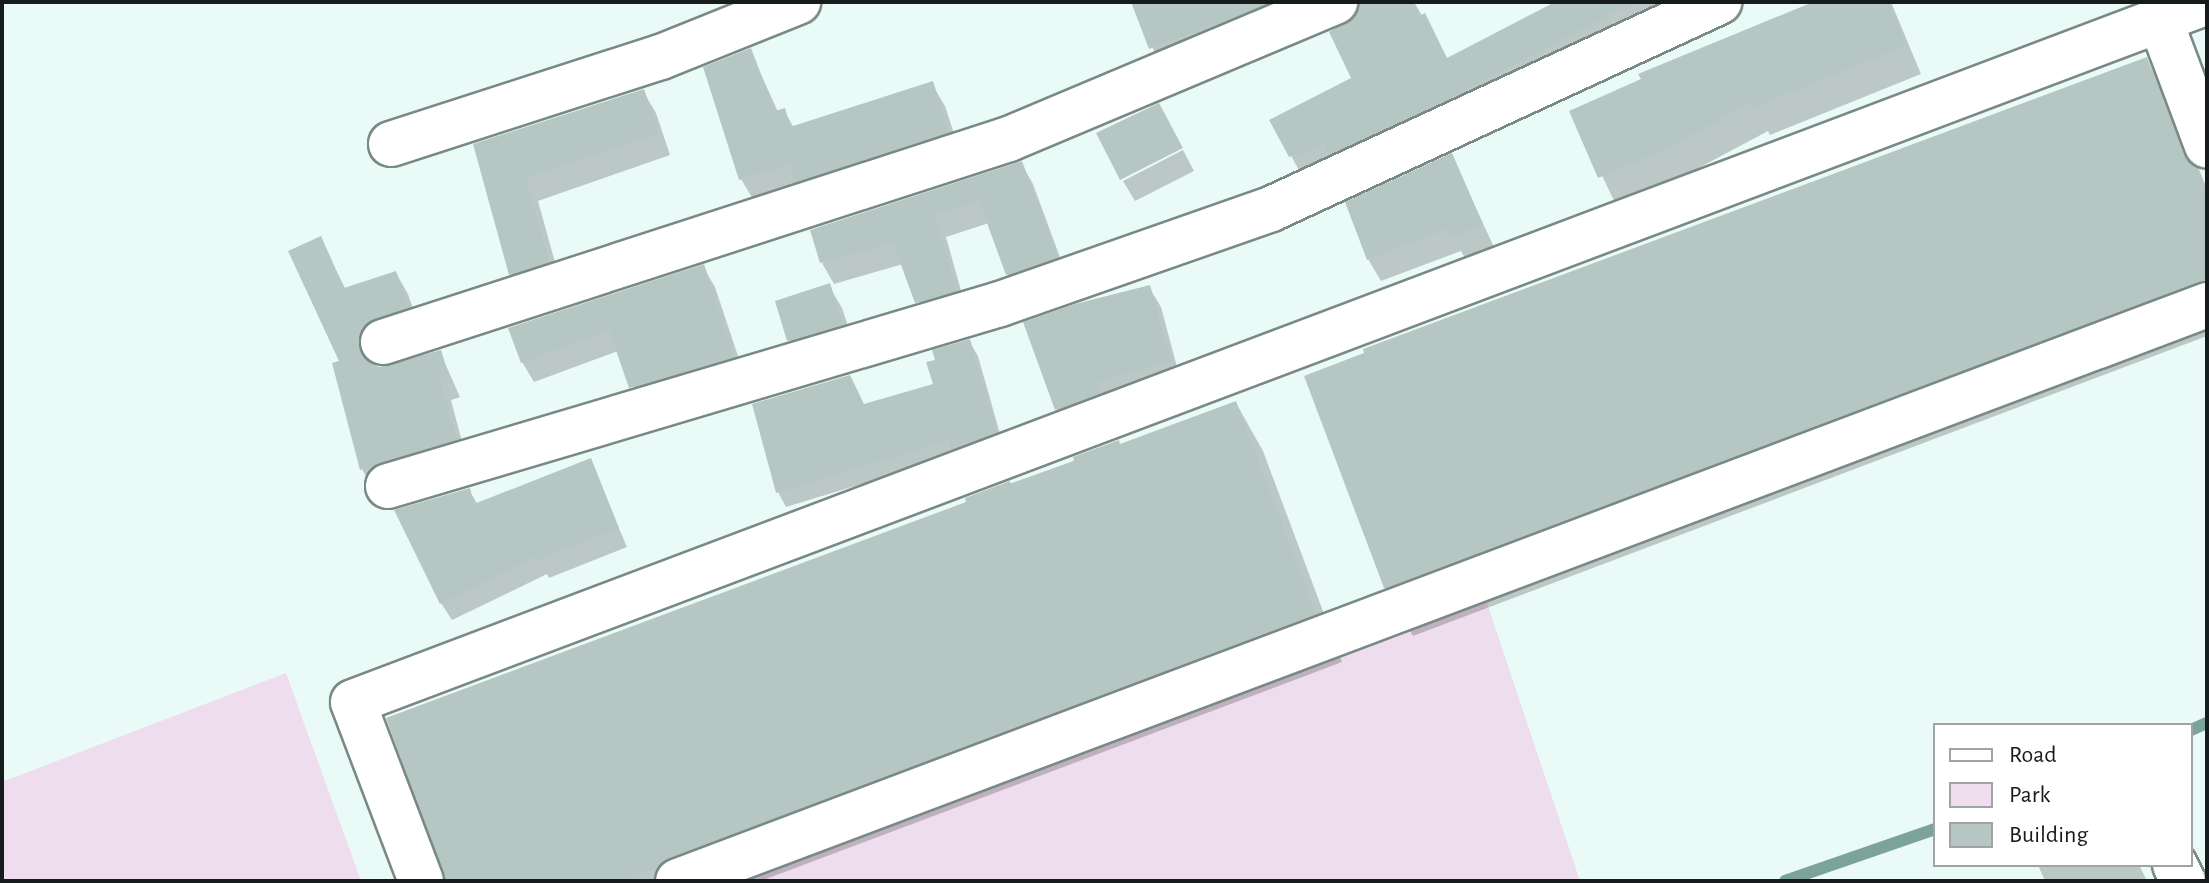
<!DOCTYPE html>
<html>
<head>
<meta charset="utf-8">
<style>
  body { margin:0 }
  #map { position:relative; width:2209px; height:883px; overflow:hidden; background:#eafbf7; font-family:"Alegreya Sans",sans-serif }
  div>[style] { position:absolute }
  .green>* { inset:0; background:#ede }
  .shadow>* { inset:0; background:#0003 }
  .stream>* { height:12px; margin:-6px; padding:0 6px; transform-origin:6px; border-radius:6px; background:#7ca39a }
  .building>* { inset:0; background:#b6c7c3 }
  .roads { filter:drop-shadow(2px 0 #798985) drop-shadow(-2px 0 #798985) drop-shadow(0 2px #798985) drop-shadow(0 -2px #798985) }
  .minor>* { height:44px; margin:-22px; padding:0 22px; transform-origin:22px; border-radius:22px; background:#fff }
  span { translate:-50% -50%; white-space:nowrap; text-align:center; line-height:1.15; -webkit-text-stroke:6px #fff; paint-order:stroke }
  .frame { position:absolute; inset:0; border:4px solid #161c1b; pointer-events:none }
  .legend { position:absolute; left:1933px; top:723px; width:260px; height:144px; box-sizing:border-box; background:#fff; border:2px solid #a2a4a4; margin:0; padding:10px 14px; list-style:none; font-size:24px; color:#161c1b }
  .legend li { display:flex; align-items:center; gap:16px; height:40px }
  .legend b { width:40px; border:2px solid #a2a4a4 }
</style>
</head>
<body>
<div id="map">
  <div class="green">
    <i style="clip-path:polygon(1485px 597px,1580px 881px,717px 881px)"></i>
    <i style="clip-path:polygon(286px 673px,361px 881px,2px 881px,2px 782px)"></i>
  </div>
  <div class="shadow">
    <i style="clip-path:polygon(1133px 2px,1320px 2px,1160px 65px)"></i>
    <i style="clip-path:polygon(1361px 2px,1414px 2px,1448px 60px,1562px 2px,1707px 2px,1301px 174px,1272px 121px,1354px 79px,1356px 19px)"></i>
    <i style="clip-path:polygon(1818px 2px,1891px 2px,1921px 74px,1770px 135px,1768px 131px,1678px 179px,1616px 205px,1572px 112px)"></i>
    <i style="clip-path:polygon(750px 50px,778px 112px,784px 110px,794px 128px,932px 84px,945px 106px,961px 155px,754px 201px,741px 179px)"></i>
    <i style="clip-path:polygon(2146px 59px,2174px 107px,2207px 189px,2207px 336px,1413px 636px,1385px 588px,1307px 377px)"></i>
    <i style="clip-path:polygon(643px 91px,656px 113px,670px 155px,538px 201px,561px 284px,524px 296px,511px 274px,476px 145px)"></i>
    <i style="clip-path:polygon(1183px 150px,1194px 171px,1135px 201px,1123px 181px)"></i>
    <i style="clip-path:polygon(1451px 155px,1494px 247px,1466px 260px,1461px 251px,1381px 281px,1368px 259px)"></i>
    <i style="clip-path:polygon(1021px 163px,1033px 184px,1068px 279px,1020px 296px,1008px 275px,989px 223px,946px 237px,967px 312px,929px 324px,903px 264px,834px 284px,822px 263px)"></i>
    <i style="clip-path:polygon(320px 238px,346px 290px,396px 273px,408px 294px,420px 329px,376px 347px,370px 365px,377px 368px,440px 352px,460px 397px,451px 400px,467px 461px,374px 491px,362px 469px,334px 365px,341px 362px)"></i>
    <i style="clip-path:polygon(703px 267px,715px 287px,745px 377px,643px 408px,618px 351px,534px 382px,522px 362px)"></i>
    <i style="clip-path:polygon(829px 286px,842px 308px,855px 347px,802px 363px,789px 340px,778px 302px)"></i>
    <i style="clip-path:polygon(1149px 287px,1161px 307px,1181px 382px,1069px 429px,1057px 409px,1026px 324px)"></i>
    <i style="clip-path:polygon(969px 341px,978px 356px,1004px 448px,957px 455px,786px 507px,778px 492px,864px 406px,935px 385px,937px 361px)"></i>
    <i style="clip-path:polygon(1236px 403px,1263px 451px,1342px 662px,761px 881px,447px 881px,968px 503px,967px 499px)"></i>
    <i style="clip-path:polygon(590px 461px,627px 547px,549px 578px,547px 574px,452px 620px,441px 603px,469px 490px,478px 505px)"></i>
    <i style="clip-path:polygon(2038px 865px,2139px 865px,2147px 881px,2045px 881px)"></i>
  </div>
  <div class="stream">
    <i style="left:2191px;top:730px;width:17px;rotate:-24deg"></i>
    <i style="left:1785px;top:881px;width:159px;rotate:-19.1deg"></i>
  </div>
  <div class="building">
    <i style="clip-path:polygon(1131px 2px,1263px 2px,1264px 5px,1149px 49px)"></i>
    <i style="clip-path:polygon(1359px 2px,1413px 2px,1419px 16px,1425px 13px,1447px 58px,1555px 2px,1634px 2px,1432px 107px,1328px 155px,1324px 144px,1300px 157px,1298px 153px,1289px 157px,1269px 120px,1351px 78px,1329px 32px,1354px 18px)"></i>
    <i style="clip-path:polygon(1813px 2px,1889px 2px,1907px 45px,1752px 108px,1751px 103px,1661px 151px,1598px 178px,1569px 111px,1641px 79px,1638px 74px)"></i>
    <i style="clip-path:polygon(751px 48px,775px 111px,785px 108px,790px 127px,933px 81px,949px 132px,796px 182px,790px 164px,739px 180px,703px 67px)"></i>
    <i style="clip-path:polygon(2147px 57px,2184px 155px,2198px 168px,2207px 194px,2207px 281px,1384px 588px,1304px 376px,1364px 353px,1363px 349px)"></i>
    <i style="clip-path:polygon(644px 89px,659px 133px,526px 178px,549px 262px,509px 275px,473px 144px)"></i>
    <i style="clip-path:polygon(1159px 103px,1183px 148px,1120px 180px,1096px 133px)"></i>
    <i style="clip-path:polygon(1452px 153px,1483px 224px,1451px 238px,1447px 229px,1367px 260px,1345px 202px)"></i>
    <i style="clip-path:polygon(1022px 161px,1058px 257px,1006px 275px,979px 201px,935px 215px,957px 291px,915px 303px,893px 243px,820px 263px,810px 230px)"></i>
    <i style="clip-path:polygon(321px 236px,344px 288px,396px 271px,409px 307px,365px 325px,358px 338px,360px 350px,367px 361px,379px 367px,441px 350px,449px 376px,440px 379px,457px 439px,360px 470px,332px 363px,339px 361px,288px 251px)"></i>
    <i style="clip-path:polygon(704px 264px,735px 357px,629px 388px,609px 330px,521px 363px,508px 328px)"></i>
    <i style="clip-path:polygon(830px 283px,843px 324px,787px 341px,775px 301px)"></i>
    <i style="clip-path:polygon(1150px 285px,1171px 361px,1098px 382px,1101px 393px,1055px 410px,1023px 322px,1075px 304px)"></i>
    <i style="clip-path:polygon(970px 339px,997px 432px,951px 449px,949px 440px,776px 493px,752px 404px,850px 375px,864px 404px,933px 384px,926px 362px,935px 360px,932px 350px)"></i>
    <i style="clip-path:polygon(1236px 401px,1316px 614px,669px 858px,657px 868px,623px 881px,445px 881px,386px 718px,966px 502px,965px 498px,1010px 481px,1011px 485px,1074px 461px,1073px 457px,1119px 440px,1120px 444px)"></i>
    <i style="clip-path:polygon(591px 458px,619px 528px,537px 560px,535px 557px,440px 604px,394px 510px,470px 488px,474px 504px)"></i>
  </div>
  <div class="roads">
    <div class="minor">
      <i style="left:2160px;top:20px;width:134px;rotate:69.5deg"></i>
      <i style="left:391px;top:144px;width:284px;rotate:-17.9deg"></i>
      <i style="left:661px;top:57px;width:148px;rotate:-21.9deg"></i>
      <i style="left:383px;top:342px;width:658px;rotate:-17.97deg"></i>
      <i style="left:1009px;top:139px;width:354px;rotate:-22.8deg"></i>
      <i style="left:388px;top:486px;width:638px;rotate:-16.56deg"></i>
      <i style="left:1000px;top:304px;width:287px;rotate:-19.3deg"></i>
      <i style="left:1271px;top:209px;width:494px;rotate:-24.8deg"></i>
      <i style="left:2175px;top:865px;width:18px;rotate:63deg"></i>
      <i style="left:421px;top:881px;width:191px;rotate:-110.8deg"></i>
      <i style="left:353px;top:702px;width:1982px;rotate:-20.68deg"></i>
      <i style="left:678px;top:881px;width:1634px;rotate:-20.64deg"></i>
    </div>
  </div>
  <div class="frame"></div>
  <ul class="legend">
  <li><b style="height:10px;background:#fff"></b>Road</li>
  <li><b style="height:22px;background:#ede"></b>Park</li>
  <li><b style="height:22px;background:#b6c7c3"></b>Building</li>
  </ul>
</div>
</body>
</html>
